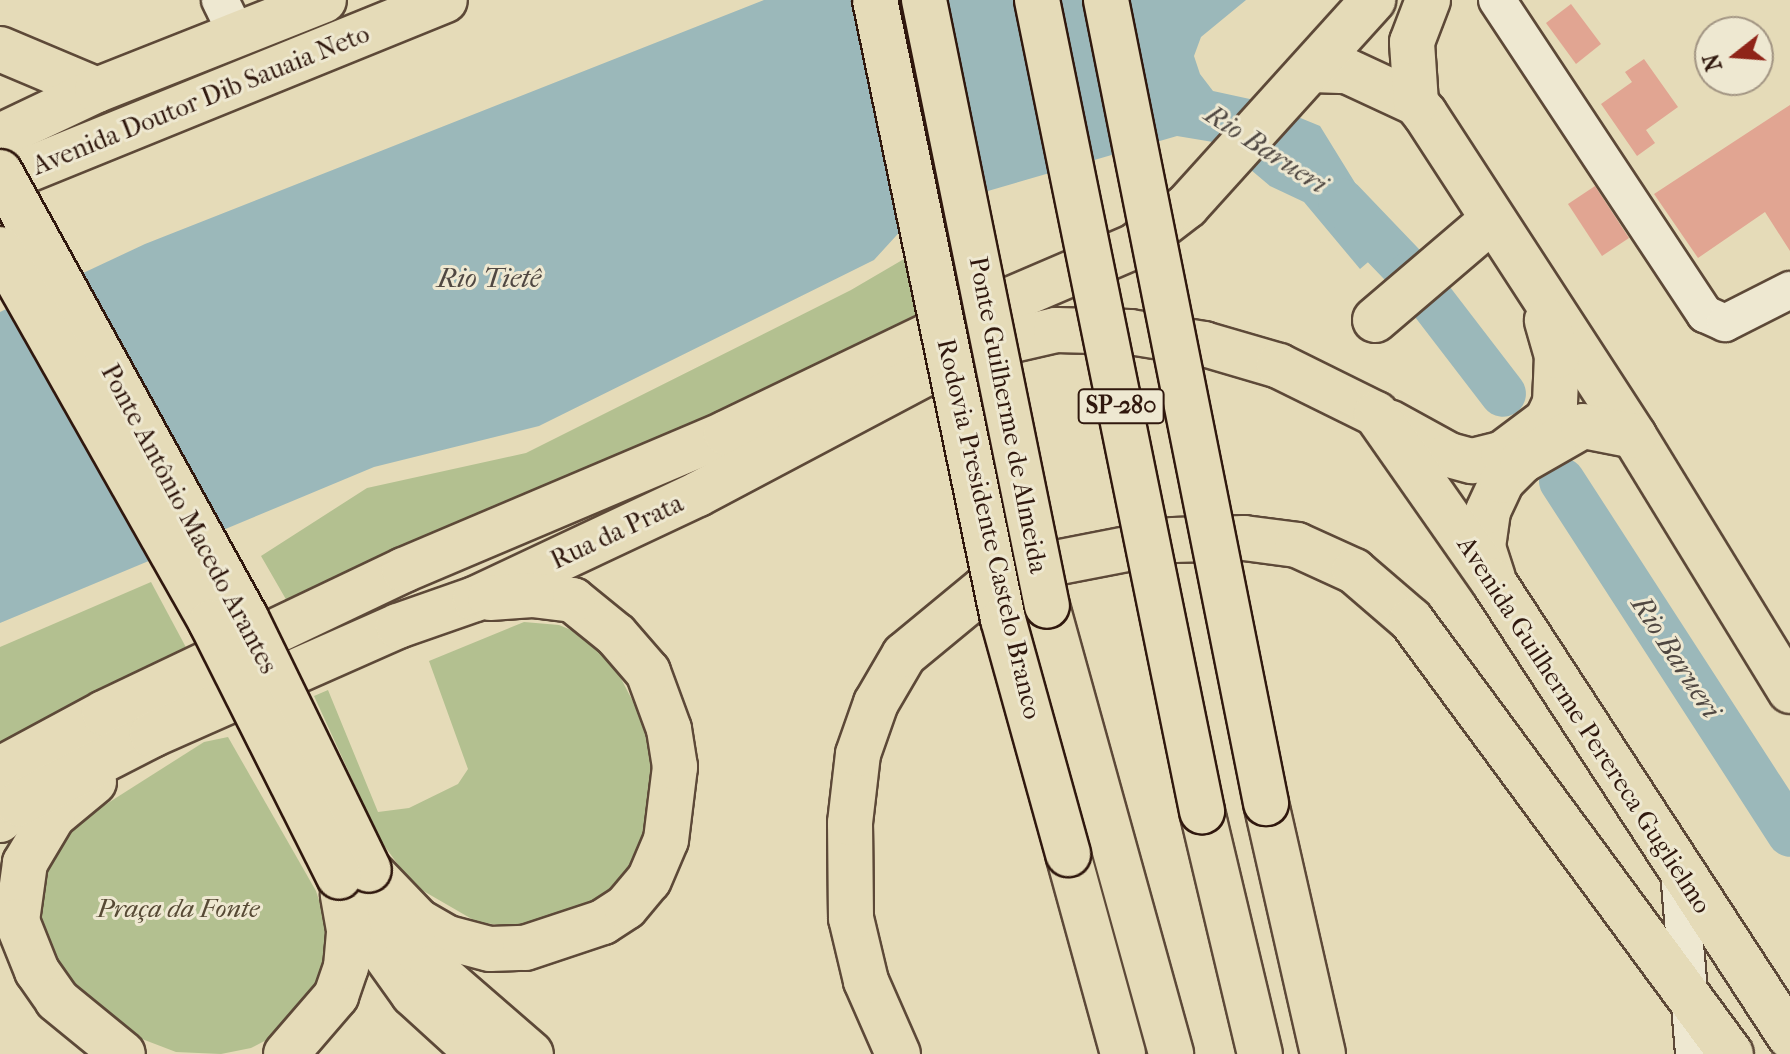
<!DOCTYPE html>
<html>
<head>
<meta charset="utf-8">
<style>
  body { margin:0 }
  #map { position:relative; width:1790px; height:1054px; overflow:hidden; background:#e5dbb8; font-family:"IM FELL French Canon",serif }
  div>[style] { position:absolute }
  .green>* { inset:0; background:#b3c090 }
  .water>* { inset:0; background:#9bb8ba }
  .river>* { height:46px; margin:-23px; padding:0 23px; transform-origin:23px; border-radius:23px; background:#9bb8ba }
  .building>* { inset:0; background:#e1a592 }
  .roads { filter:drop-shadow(2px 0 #5d4938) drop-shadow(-2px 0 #5d4938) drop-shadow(0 2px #5d4938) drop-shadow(0 -2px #5d4938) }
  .minor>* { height:36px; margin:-18px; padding:0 18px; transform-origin:18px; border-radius:18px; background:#eee8d1 }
  .major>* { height:44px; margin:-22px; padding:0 22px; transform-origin:22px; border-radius:22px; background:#e5dbb8 }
  .highway>* { height:44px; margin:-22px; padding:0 22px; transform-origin:22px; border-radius:22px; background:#e5dbb8 }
  .bridges { filter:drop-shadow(2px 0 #30180e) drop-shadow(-2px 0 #30180e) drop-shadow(0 2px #30180e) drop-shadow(0 -2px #30180e) }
  .major-bridge>* { height:44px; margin:-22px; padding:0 22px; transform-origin:22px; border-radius:22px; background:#e5dbb8 }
  .highway-bridge>* { height:44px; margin:-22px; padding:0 22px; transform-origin:22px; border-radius:22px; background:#e5dbb8 }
  span { translate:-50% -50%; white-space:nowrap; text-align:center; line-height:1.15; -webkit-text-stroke:6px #eee8d1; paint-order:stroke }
  .shield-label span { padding:2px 6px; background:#eee8d1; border:2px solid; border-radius:6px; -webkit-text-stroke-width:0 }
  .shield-label { font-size:24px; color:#30180e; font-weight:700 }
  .street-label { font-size:26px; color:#30180e }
  .park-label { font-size:26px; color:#574a35; font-style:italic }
  .water-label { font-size:28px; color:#504842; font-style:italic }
  .north { position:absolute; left:1694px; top:16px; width:80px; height:80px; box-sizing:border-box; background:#eee8d1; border:2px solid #a29583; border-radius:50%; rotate:253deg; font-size:22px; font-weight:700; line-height:32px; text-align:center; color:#30180e }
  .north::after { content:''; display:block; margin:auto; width:28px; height:36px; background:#8f2418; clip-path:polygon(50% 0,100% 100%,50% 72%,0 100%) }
</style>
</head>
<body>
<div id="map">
  <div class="green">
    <i style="clip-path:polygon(945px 235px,958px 309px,299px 622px,261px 556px,367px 488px,526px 453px,851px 290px)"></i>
    <i style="clip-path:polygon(151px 582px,189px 653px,0 750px,0 647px)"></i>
    <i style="clip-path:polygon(524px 622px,559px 625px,588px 637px,613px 663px,644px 723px,653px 780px,640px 845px,622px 879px,578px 913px,524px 928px,477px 922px,413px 885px,380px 840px,314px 696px,328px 690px,378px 812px,409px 808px,458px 784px,468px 769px,429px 661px)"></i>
    <i style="clip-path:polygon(228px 737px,316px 891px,329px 931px,328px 963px,318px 986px,274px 1036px,251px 1048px,221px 1054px,176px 1052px,142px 1039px,69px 984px,39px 926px,41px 886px,54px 850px,78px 822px,204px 742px)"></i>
  </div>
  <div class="water">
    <i style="clip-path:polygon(764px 0,1246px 0,1201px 37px,1194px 56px,1200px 74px,1213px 91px,1259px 101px,1320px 126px,1365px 199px,1402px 233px,1360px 269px,1304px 202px,1270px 186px,1219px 143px,1177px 136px,957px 200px,906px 225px,874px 260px,539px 426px,374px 467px,0 623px,0 312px,145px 244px)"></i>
  </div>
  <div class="river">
    <i style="left:1341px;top:201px;width:101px;rotate:46.2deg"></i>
    <i style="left:1411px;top:274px;width:151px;rotate:52.5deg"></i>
    <i style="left:1562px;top:481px;width:420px;rotate:57.1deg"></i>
  </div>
  <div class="building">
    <i style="clip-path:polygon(1571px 4px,1601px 44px,1576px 64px,1546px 23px)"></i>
    <i style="clip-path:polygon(1644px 59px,1678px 107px,1646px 130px,1655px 143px,1637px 156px,1601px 104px,1632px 82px,1625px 72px)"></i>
    <i style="clip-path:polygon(1790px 105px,1790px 251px,1765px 212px,1698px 258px,1654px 194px)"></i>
    <i style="clip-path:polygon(1595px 186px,1629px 238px,1602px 256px,1568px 204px)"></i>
  </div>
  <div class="roads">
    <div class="minor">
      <i style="left:220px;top:0;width:37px;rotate:64deg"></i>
      <i style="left:1497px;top:0;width:377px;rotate:56.5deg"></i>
      <i style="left:1705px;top:314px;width:22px;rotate:24deg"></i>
      <i style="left:1725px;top:323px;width:73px;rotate:-26.9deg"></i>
      <i style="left:1679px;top:871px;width:184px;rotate:85.3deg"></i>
    </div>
    <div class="major">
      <i style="left:0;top:49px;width:105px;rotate:22.9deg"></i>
      <i style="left:1313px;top:70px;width:34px;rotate:2deg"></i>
      <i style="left:1347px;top:71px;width:76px;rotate:24.9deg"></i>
      <i style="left:1416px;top:103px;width:14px;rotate:51deg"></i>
      <i style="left:1425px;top:114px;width:384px;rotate:57deg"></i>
      <i style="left:1634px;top:436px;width:299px;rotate:58.5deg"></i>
      <i style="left:1416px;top:103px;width:61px;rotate:-93.8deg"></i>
      <i style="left:1412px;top:42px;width:45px;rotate:-69.1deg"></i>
      <i style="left:0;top:136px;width:107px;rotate:-25.4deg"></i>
      <i style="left:97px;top:90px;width:244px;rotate:-21.6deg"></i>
      <i style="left:0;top:181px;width:480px;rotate:-22.1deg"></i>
      <i style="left:1375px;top:320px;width:154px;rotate:-40.5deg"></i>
      <i style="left:1389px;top:422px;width:68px;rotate:28.8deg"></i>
      <i style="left:1449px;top:455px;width:24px;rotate:15deg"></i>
      <i style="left:1472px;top:461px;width:32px;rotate:-14deg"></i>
      <i style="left:1503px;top:453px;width:55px;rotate:-36.9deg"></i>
      <i style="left:1547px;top:420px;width:19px;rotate:-65deg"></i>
      <i style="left:1555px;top:403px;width:47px;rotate:-87.6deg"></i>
      <i style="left:1557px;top:356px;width:37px;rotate:-106deg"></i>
      <i style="left:1493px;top:578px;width:33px;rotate:-108deg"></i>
      <i style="left:1483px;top:547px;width:36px;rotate:-82deg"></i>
      <i style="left:1488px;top:511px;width:33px;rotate:-65deg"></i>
      <i style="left:1502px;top:481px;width:28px;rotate:-45deg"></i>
      <i style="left:1522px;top:461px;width:70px;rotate:-29.8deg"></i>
      <i style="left:1583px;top:426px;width:52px;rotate:11.1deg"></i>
      <i style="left:0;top:769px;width:118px;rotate:-28.3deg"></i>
      <i style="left:104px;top:713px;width:332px;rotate:-25.5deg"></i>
      <i style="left:404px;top:570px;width:350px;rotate:-23deg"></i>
      <i style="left:726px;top:433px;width:242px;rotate:-25.7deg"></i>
      <i style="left:944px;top:328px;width:208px;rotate:-23.2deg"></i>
      <i style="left:1135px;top:246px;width:66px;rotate:-37.6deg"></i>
      <i style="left:1187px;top:206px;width:278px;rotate:-47.9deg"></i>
      <i style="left:94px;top:782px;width:53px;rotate:140.3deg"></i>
      <i style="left:53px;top:816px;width:55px;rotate:120.8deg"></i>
      <i style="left:25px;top:863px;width:59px;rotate:97.9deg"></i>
      <i style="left:17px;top:921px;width:54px;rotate:68.2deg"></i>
      <i style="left:37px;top:971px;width:35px;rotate:55deg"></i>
      <i style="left:57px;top:1000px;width:85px;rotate:39.3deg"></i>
      <i style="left:0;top:820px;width:24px;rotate:-42deg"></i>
      <i style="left:18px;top:804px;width:151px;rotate:-27.2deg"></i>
      <i style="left:152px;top:735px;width:269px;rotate:-23.9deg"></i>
      <i style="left:398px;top:626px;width:82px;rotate:-19.3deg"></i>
      <i style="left:475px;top:599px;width:246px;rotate:-25.2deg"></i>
      <i style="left:698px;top:494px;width:282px;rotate:-27.9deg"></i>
      <i style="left:947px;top:362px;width:38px;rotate:-23deg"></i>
      <i style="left:982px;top:347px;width:76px;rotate:-12.9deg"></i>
      <i style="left:1056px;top:330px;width:74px;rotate:1.5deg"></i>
      <i style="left:1130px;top:332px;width:75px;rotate:9.2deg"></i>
      <i style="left:1204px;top:344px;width:78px;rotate:16.3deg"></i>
      <i style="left:1279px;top:366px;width:108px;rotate:26.3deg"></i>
      <i style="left:1376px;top:414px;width:204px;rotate:55deg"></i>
      <i style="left:1493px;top:581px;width:544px;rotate:56.92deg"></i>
      <i style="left:369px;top:870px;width:71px;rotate:46.1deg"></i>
      <i style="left:418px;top:921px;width:34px;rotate:30deg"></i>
      <i style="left:448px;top:938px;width:43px;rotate:14.7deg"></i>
      <i style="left:490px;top:949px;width:35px;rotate:-2deg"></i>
      <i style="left:525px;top:948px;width:82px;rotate:-18.4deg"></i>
      <i style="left:603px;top:922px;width:27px;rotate:-33deg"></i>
      <i style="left:626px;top:907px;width:35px;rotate:-50deg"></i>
      <i style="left:649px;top:880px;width:43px;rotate:-67deg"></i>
      <i style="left:666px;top:840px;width:74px;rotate:-83deg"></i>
      <i style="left:675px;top:767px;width:38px;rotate:-99deg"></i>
      <i style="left:669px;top:729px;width:61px;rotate:-110.2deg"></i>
      <i style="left:648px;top:672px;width:49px;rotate:-130.9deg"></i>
      <i style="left:616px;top:635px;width:55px;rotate:-140.9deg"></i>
      <i style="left:573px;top:600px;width:41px;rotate:-173deg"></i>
      <i style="left:532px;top:595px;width:42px;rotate:175.9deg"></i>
      <i style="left:339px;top:877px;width:49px;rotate:63.4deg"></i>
      <i style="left:361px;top:921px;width:90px;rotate:54.5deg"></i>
      <i style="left:413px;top:994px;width:89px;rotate:42.3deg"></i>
      <i style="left:389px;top:916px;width:67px;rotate:50.4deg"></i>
      <i style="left:432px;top:968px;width:131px;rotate:41deg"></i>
      <i style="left:286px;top:1054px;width:77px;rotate:-49.2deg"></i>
      <i style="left:336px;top:996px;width:31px;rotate:-71deg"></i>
      <i style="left:346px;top:967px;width:37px;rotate:-85deg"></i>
      <i style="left:349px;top:930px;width:36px;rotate:-100deg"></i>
      <i style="left:898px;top:1054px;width:80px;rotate:-113.7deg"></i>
      <i style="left:866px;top:981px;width:65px;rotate:-103.4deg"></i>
      <i style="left:851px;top:918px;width:95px;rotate:-90.6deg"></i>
      <i style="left:850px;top:823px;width:69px;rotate:-83.4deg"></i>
      <i style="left:858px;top:754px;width:54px;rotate:-70.6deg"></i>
      <i style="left:876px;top:703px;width:56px;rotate:-59.7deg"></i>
      <i style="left:904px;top:655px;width:104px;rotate:-39.5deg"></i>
      <i style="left:984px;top:589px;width:76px;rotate:-20.1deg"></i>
      <i style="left:1055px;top:563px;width:120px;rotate:-11deg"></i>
      <i style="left:1173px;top:540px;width:71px;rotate:-1.6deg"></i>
      <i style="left:1244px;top:538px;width:53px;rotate:7.5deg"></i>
      <i style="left:1297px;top:545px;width:63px;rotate:24.5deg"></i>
      <i style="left:1354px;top:571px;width:75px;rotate:40.7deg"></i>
      <i style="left:1411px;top:620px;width:539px;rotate:53.6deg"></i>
    </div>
    <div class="highway">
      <i style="left:1047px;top:606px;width:465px;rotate:74.5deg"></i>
      <i style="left:1266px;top:803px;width:257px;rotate:77.2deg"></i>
      <i style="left:1202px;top:811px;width:250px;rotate:76.6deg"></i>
      <i style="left:1068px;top:854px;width:207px;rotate:74.6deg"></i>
    </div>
  </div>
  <div class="bridges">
    <div class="major-bridge">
      <i style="left:0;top:172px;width:509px;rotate:61.12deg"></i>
      <i style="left:246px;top:618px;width:280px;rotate:64deg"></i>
      <i style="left:0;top:249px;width:429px;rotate:60.5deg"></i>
      <i style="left:211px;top:622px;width:285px;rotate:63.3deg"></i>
    </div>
    <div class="highway-bridge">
      <i style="left:875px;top:0;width:632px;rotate:78.32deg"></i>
      <i style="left:1003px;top:619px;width:244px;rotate:74.5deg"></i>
      <i style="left:924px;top:0;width:618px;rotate:78.53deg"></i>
      <i style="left:1037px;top:0;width:828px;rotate:78.5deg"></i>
      <i style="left:1106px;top:0;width:819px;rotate:78.73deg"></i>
    </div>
  </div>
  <div class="shield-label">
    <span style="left:1121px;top:406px">SP-280</span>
  </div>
  <div class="street-label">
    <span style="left:201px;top:100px;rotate:-22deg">Avenida Doutor Dib Sauaia Neto</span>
    <span style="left:1008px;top:415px;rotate:79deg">Ponte Guilherme de Almeida</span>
    <span style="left:189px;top:519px;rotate:62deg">Ponte Antônio Macedo Arantes</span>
    <span style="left:989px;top:529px;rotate:77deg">Rodovia Presidente Castelo Branco</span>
    <span style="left:617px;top:532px;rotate:-25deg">Rua da Prata</span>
    <span style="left:1584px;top:725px;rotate:57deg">Avenida Guilherme Perereca Guglielmo</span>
  </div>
  <div class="park-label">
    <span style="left:178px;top:909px">Praça da Fonte</span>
  </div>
  <div class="water-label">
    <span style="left:1266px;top:149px;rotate:33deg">Rio Barueri</span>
    <span style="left:489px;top:278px">Rio Tietê</span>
    <span style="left:1676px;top:657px;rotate:57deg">Rio Barueri</span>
  </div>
  <div class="north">N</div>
</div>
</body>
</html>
